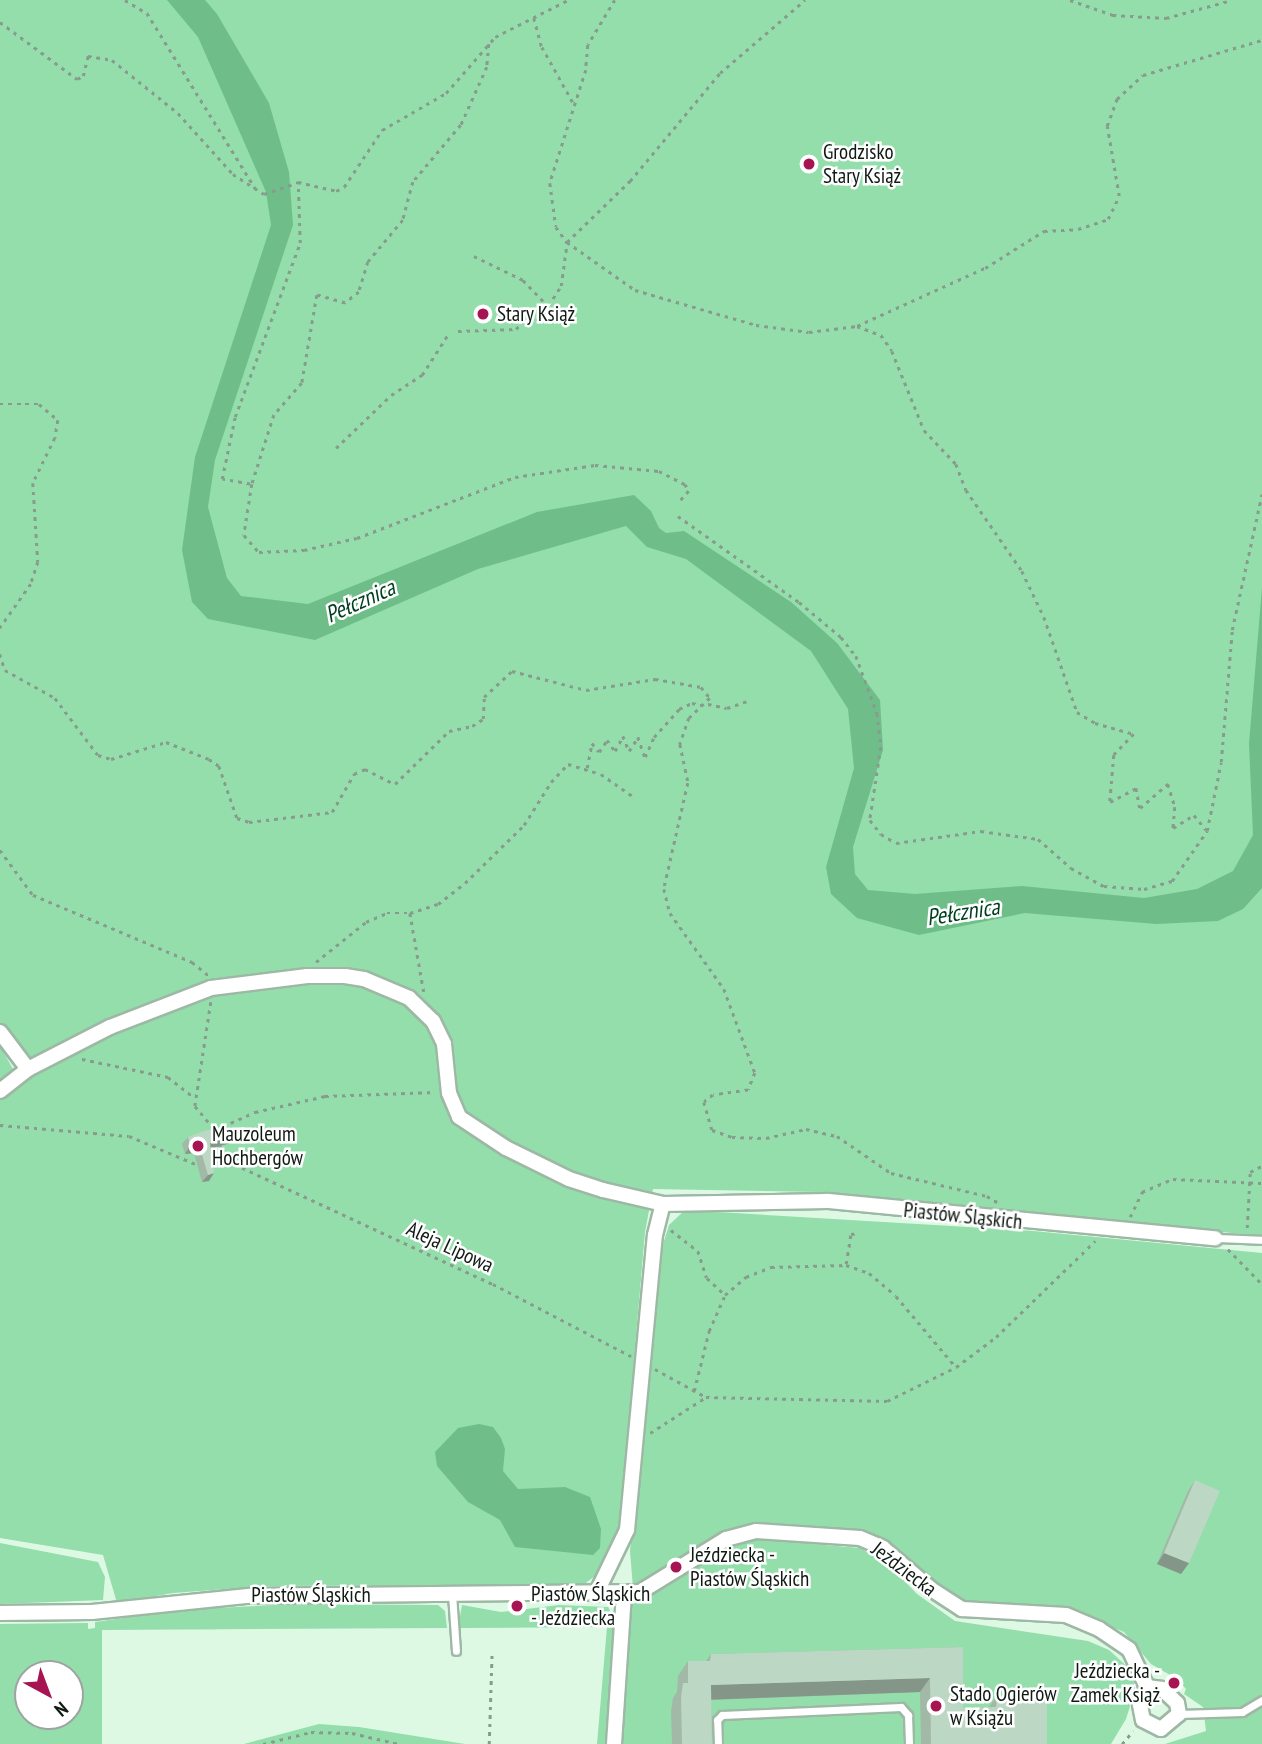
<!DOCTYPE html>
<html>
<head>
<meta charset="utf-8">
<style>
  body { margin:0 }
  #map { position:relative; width:1262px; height:1744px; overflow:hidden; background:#ddf9e4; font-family:"PT Sans Narrow",sans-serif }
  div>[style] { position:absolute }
  .green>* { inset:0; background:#93deaa }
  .water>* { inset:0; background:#6fbe89 }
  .path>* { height:2.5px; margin-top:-1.25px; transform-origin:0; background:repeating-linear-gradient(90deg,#889c8d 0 3.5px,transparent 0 8.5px) }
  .roads { filter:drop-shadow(2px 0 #9db8a4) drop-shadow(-2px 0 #9db8a4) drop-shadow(0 2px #9db8a4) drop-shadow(0 -2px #9db8a4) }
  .lane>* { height:7px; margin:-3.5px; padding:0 3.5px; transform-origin:3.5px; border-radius:3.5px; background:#fff }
  .street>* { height:14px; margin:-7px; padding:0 7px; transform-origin:7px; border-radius:7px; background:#fff }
  .wall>* { inset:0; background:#a2b9a8 }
  .shaded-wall>* { inset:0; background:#849688 }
  .building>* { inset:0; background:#bcd7c3 }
  .dots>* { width:19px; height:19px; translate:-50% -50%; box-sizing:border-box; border:4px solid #fff; border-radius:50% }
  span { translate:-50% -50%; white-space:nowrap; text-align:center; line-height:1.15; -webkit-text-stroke:5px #fff; paint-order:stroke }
  .poi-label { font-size:21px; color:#101a13 }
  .left { translate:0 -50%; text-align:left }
  .right { translate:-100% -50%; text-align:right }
  .street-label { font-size:21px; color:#101a13 }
  .water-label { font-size:23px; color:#00401f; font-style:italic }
  .north { position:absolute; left:14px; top:1660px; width:70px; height:70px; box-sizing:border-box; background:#fff; border:2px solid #9fa3a1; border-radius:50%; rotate:139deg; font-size:19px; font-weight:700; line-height:28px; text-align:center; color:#101a13 }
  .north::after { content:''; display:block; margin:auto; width:24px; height:32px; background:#a61452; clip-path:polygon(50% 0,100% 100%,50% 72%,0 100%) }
</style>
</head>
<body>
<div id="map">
  <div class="green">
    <i style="clip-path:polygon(0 0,1262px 0,1262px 1236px,820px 1192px,653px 1189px,645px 1232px,620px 1523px,599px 1573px,583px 1585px,266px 1586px,173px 1593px,117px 1603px,103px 1555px,0 1538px,0 1046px,22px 1085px,34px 1076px,30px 1059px,0 1023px)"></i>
    <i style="clip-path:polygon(685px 1210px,1033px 1231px,1262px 1253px,1262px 1744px,1165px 1744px,1206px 1731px,1203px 1707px,1184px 1694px,1186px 1689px,1177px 1679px,1151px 1664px,1124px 1632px,1062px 1607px,970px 1604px,956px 1599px,889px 1545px,863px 1533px,808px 1527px,734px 1529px,633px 1588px,630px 1551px,660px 1254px,669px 1225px)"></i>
    <i style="clip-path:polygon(746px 1538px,860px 1548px,888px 1564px,917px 1594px,955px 1621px,1088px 1641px,1109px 1650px,1132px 1671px,1135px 1690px,1126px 1719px,1111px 1744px,617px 1744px,628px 1601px,652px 1593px,725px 1545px)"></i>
    <i style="clip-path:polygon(0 1543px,98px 1562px,105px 1577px,103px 1600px,0 1604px)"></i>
    <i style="clip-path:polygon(evenodd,292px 1604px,438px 1605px,445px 1611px,447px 1628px,102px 1630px,102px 1744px,0 1744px,0 1624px,88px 1623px,88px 1629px,95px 1628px,95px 1622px,179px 1610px,292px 1604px,28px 1674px,70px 1674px,70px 1716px,28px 1716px,28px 1674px)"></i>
    <i style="clip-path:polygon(462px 1605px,501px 1612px,559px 1605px,608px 1607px,617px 1623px,606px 1744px,597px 1744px,607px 1627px,458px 1628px)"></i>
    <i style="clip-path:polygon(319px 1724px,359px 1727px,465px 1744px,244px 1744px)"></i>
  </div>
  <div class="water">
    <i style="clip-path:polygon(167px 0,205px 0,217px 14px,269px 103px,289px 172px,293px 225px,215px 460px,208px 507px,227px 578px,241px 596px,308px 604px,537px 512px,634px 495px,651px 511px,659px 528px,666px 533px,684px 531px,791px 602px,837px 643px,880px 700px,883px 750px,853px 847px,855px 874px,868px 890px,915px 894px,1022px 886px,1144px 898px,1197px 889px,1233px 871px,1253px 835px,1249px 744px,1262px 587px,1262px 888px,1243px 909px,1218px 921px,1156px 924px,1025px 913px,919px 935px,857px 918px,831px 894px,826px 867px,854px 768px,848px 709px,811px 651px,686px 559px,647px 547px,626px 526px,478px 569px,315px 640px,208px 619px,192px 602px,182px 550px,195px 457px,271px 225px,266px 192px,198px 37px)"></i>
    <i style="clip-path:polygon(479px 1424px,493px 1427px,501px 1438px,505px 1449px,503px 1471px,518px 1489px,565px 1487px,590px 1497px,601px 1529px,600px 1548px,593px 1555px,515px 1547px,500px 1520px,468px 1502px,437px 1466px,435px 1452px,458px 1428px)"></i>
  </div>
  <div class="path">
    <i style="left:125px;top:0;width:26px;rotate:31deg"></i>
    <i style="left:147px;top:13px;width:206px;rotate:58.3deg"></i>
    <i style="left:615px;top:0;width:52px;rotate:121deg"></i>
    <i style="left:588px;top:45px;width:25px;rotate:95deg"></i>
    <i style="left:586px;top:70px;width:119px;rotate:107.7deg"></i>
    <i style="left:550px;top:183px;width:44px;rotate:82.2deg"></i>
    <i style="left:556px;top:227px;width:19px;rotate:54deg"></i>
    <i style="left:567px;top:242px;width:83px;rotate:35.2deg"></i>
    <i style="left:635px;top:290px;width:126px;rotate:16.1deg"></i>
    <i style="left:756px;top:325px;width:53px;rotate:7.5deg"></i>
    <i style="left:809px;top:332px;width:48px;rotate:-7.1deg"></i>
    <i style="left:857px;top:326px;width:141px;rotate:-24.4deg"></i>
    <i style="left:985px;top:268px;width:70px;rotate:-32.1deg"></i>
    <i style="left:1044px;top:231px;width:34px;rotate:-3deg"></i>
    <i style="left:1078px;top:229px;width:32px;rotate:-18deg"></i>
    <i style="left:1108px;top:219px;width:25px;rotate:-64deg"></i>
    <i style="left:1119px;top:196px;width:71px;rotate:-99.7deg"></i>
    <i style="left:1107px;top:126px;width:29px;rotate:-70deg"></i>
    <i style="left:1117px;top:99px;width:35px;rotate:-43deg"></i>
    <i style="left:1143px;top:75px;width:124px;rotate:-16.4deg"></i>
    <i style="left:1070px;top:0;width:46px;rotate:19.2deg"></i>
    <i style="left:1113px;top:15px;width:53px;rotate:3.2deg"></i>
    <i style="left:1166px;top:18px;width:68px;rotate:-15.3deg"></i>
    <i style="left:534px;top:18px;width:30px;rotate:75deg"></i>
    <i style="left:542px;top:47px;width:68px;rotate:60.8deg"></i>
    <i style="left:0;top:22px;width:96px;rotate:36.5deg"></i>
    <i style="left:77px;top:79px;width:7px;rotate:-27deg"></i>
    <i style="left:83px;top:76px;width:21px;rotate:-76deg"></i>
    <i style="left:88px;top:56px;width:24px;rotate:9deg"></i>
    <i style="left:112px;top:60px;width:85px;rotate:38.8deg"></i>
    <i style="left:178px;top:113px;width:82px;rotate:48deg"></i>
    <i style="left:233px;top:174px;width:37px;rotate:33deg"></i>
    <i style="left:264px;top:194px;width:36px;rotate:-19deg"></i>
    <i style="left:298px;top:182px;width:39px;rotate:13deg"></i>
    <i style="left:336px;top:191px;width:9px;rotate:-27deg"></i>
    <i style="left:344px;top:187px;width:69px;rotate:-56.3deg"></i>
    <i style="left:382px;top:130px;width:74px;rotate:-30deg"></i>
    <i style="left:446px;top:93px;width:74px;rotate:-48.8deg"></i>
    <i style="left:495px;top:37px;width:82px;rotate:-26.9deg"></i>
    <i style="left:489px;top:44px;width:23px;rotate:95deg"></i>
    <i style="left:487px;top:67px;width:64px;rotate:114.1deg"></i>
    <i style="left:461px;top:125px;width:75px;rotate:130.1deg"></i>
    <i style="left:413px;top:182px;width:39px;rotate:105deg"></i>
    <i style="left:403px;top:220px;width:55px;rotate:129.8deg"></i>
    <i style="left:368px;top:262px;width:31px;rotate:107deg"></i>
    <i style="left:359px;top:292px;width:18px;rotate:142deg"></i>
    <i style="left:345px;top:303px;width:29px;rotate:-164deg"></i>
    <i style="left:317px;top:295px;width:89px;rotate:99.7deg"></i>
    <i style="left:302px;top:383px;width:43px;rotate:131.2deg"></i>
    <i style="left:274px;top:415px;width:72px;rotate:107.7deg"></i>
    <i style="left:252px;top:484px;width:52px;rotate:98.9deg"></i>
    <i style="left:244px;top:535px;width:23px;rotate:49deg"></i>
    <i style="left:259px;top:552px;width:45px;rotate:-2.5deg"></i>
    <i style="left:304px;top:550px;width:54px;rotate:-12.8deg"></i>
    <i style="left:357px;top:538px;width:169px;rotate:-21.1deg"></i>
    <i style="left:515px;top:477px;width:81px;rotate:-8.5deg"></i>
    <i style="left:595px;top:465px;width:64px;rotate:5.4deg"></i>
    <i style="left:659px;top:471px;width:29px;rotate:27deg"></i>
    <i style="left:685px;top:484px;width:8px;rotate:60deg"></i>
    <i style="left:689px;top:491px;width:15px;rotate:132deg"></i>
    <i style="left:474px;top:256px;width:55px;rotate:26.1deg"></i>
    <i style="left:523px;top:280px;width:37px;rotate:46deg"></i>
    <i style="left:857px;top:326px;width:26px;rotate:21deg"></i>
    <i style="left:881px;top:335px;width:19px;rotate:55deg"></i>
    <i style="left:892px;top:351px;width:85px;rotate:67.9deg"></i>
    <i style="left:924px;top:430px;width:47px;rotate:46.7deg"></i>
    <i style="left:956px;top:464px;width:28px;rotate:69deg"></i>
    <i style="left:966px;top:490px;width:98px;rotate:55.3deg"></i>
    <i style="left:1022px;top:571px;width:51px;rotate:64.4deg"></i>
    <i style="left:1044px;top:617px;width:101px;rotate:70.8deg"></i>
    <i style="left:1077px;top:712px;width:21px;rotate:31deg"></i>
    <i style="left:1095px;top:723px;width:41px;rotate:15.8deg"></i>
    <i style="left:1134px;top:734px;width:29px;rotate:134deg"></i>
    <i style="left:1114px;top:755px;width:47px;rotate:94.9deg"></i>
    <i style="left:1110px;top:802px;width:30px;rotate:-28deg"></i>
    <i style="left:1136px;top:788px;width:20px;rotate:79deg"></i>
    <i style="left:1140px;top:808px;width:37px;rotate:-41deg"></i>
    <i style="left:1168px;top:784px;width:24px;rotate:73deg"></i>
    <i style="left:1175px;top:807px;width:21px;rotate:95deg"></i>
    <i style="left:1173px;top:828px;width:25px;rotate:-32deg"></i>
    <i style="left:1194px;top:815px;width:19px;rotate:51deg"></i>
    <i style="left:458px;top:331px;width:58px;rotate:-2deg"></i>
    <i style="left:516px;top:329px;width:19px;rotate:-47deg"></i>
    <i style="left:529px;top:315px;width:11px;rotate:27deg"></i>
    <i style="left:539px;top:320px;width:40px;rotate:-57.1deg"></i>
    <i style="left:561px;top:286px;width:44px;rotate:-82.2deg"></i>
    <i style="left:567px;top:242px;width:88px;rotate:-44.1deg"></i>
    <i style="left:630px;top:181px;width:141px;rotate:-50.2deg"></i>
    <i style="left:720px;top:73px;width:112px;rotate:-40.7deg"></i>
    <i style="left:0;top:404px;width:39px"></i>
    <i style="left:39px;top:404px;width:25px;rotate:40deg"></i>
    <i style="left:58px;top:420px;width:18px;rotate:99deg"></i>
    <i style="left:55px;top:438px;width:50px;rotate:116.1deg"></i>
    <i style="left:33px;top:483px;width:79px;rotate:86.4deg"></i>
    <i style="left:38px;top:562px;width:23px;rotate:108deg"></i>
    <i style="left:31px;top:584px;width:54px;rotate:125.2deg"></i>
    <i style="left:336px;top:448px;width:76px;rotate:-43.9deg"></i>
    <i style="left:391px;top:395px;width:37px;rotate:-33deg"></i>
    <i style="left:422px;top:375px;width:50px;rotate:-57.3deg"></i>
    <i style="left:250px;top:484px;width:28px;rotate:-170deg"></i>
    <i style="left:222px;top:479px;width:63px;rotate:-78.2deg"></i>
    <i style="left:235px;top:417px;width:186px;rotate:-69.5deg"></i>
    <i style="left:300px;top:243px;width:61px;rotate:-91.9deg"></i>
    <i style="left:678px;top:516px;width:148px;rotate:35.4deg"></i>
    <i style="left:799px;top:602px;width:55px;rotate:39.8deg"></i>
    <i style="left:841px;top:637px;width:24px;rotate:52deg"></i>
    <i style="left:856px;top:656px;width:61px;rotate:69.8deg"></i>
    <i style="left:877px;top:713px;width:34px;rotate:83deg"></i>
    <i style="left:881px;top:747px;width:74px;rotate:98.6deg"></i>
    <i style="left:870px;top:820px;width:18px;rotate:52deg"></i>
    <i style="left:881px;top:834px;width:17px;rotate:31deg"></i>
    <i style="left:896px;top:843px;width:86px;rotate:-8deg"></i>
    <i style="left:981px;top:831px;width:58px;rotate:8deg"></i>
    <i style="left:1038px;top:839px;width:44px;rotate:41.3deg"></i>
    <i style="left:1071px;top:868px;width:38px;rotate:29deg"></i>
    <i style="left:1104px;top:886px;width:40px;rotate:4.3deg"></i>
    <i style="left:1144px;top:889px;width:29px;rotate:-16deg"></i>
    <i style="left:1172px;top:881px;width:61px;rotate:-55deg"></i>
    <i style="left:1207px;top:831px;width:70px;rotate:-78.5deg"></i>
    <i style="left:1221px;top:762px;width:132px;rotate:-85.2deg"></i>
    <i style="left:1232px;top:630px;width:139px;rotate:-77.6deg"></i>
    <i style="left:0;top:654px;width:17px;rotate:73deg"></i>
    <i style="left:5px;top:670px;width:57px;rotate:29.2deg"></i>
    <i style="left:55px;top:698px;width:71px;rotate:53deg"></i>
    <i style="left:98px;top:755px;width:14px;rotate:17deg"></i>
    <i style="left:111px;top:759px;width:58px;rotate:-17.2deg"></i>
    <i style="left:166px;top:742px;width:46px;rotate:21.6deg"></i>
    <i style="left:209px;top:759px;width:12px;rotate:35deg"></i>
    <i style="left:219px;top:766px;width:55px;rotate:70.9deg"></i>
    <i style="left:237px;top:818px;width:13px;rotate:18deg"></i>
    <i style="left:249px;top:822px;width:84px;rotate:-6.9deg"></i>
    <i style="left:332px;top:812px;width:44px;rotate:-59.9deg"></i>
    <i style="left:354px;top:774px;width:12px;rotate:-24deg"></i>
    <i style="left:365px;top:769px;width:34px;rotate:27deg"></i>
    <i style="left:395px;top:784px;width:76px;rotate:-44.5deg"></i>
    <i style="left:449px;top:731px;width:24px;rotate:-12deg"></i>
    <i style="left:472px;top:726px;width:13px;rotate:-32deg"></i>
    <i style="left:483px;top:719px;width:22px;rotate:-87deg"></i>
    <i style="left:484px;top:697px;width:38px;rotate:-43deg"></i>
    <i style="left:512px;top:671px;width:76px;rotate:14.4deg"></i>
    <i style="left:586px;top:690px;width:70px;rotate:-9.1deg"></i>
    <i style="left:655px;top:679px;width:47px;rotate:9.9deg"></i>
    <i style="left:701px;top:687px;width:14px;rotate:51deg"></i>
    <i style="left:710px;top:698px;width:29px;rotate:136deg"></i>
    <i style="left:689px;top:718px;width:28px;rotate:109deg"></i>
    <i style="left:680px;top:744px;width:40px;rotate:78deg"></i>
    <i style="left:688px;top:783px;width:109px;rotate:102.8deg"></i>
    <i style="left:664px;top:889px;width:25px;rotate:76deg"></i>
    <i style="left:670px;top:913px;width:93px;rotate:54.6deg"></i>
    <i style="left:724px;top:989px;width:90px;rotate:69.7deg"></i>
    <i style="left:755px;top:1073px;width:18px;rotate:112deg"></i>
    <i style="left:748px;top:1090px;width:35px;rotate:172deg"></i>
    <i style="left:713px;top:1095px;width:11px;rotate:142deg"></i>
    <i style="left:704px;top:1102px;width:29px;rotate:74deg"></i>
    <i style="left:712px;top:1130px;width:21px;rotate:19deg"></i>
    <i style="left:732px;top:1137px;width:34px;rotate:2deg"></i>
    <i style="left:766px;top:1138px;width:41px;rotate:-12.7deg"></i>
    <i style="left:806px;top:1129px;width:32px;rotate:13deg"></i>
    <i style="left:837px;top:1136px;width:65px;rotate:34.4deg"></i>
    <i style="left:891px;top:1173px;width:99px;rotate:13.5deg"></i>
    <i style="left:987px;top:1196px;width:12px;rotate:31deg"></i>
    <i style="left:708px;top:704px;width:19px;rotate:12deg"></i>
    <i style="left:727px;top:708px;width:21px;rotate:-19deg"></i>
    <i style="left:587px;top:768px;width:25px;rotate:-79deg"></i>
    <i style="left:592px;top:743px;width:11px;rotate:52deg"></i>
    <i style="left:599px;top:752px;width:14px;rotate:-56deg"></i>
    <i style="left:607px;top:740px;width:14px;rotate:54deg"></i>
    <i style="left:615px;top:751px;width:17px;rotate:-62deg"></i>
    <i style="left:623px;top:736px;width:16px;rotate:68deg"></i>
    <i style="left:629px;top:751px;width:17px;rotate:-57deg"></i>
    <i style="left:638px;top:737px;width:21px;rotate:71deg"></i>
    <i style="left:645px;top:757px;width:22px;rotate:-66deg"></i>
    <i style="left:654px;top:737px;width:38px;rotate:-48deg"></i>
    <i style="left:679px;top:709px;width:14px;rotate:-25deg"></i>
    <i style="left:692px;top:703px;width:10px;rotate:11deg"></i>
    <i style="left:0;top:850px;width:56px;rotate:53.7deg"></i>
    <i style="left:33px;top:895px;width:173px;rotate:22.8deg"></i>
    <i style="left:192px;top:962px;width:21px;rotate:39deg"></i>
    <i style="left:410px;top:913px;width:80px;rotate:80deg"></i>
    <i style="left:316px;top:962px;width:64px;rotate:-38.7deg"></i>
    <i style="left:366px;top:922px;width:23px;rotate:-23deg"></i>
    <i style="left:387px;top:913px;width:23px"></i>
    <i style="left:410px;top:913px;width:29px;rotate:-18deg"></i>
    <i style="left:438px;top:904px;width:34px;rotate:-38deg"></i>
    <i style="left:465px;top:883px;width:83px;rotate:-44.5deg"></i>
    <i style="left:524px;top:825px;width:51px;rotate:-57.9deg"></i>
    <i style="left:551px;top:782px;width:25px;rotate:-47deg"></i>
    <i style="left:568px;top:764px;width:34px;rotate:17deg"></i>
    <i style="left:601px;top:774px;width:39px;rotate:35deg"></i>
    <i style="left:211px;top:1002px;width:105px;rotate:98.7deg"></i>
    <i style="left:195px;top:1106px;width:30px;rotate:50deg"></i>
    <i style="left:82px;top:1059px;width:88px;rotate:11.8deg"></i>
    <i style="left:168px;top:1077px;width:34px;rotate:38deg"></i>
    <i style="left:0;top:1125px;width:129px;rotate:4.9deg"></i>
    <i style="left:129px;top:1136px;width:77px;rotate:22.9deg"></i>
    <i style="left:215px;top:1130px;width:44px;rotate:-24.2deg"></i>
    <i style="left:255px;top:1112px;width:72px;rotate:-12.9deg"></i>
    <i style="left:325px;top:1096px;width:110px;rotate:-2.1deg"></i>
    <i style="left:219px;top:1157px;width:14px;rotate:-86deg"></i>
    <i style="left:212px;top:1162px;width:9px;rotate:-36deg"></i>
    <i style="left:219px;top:1157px;width:302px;rotate:24.9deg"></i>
    <i style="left:493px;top:1284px;width:156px;rotate:27.6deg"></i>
    <i style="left:1130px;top:1217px;width:28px;rotate:-64deg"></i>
    <i style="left:1142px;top:1192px;width:34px;rotate:-23deg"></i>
    <i style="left:1173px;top:1179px;width:89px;rotate:2.6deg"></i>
    <i style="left:1247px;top:1228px;width:56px;rotate:-86.9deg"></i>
    <i style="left:1250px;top:1172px;width:13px;rotate:-27deg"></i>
    <i style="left:671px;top:1230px;width:34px;rotate:38deg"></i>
    <i style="left:698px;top:1251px;width:28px;rotate:72deg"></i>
    <i style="left:707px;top:1278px;width:25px;rotate:43deg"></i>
    <i style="left:1228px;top:1249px;width:49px;rotate:45.8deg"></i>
    <i style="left:846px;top:1264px;width:30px;rotate:-81deg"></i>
    <i style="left:851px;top:1234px;width:8px;rotate:-7deg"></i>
    <i style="left:655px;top:1369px;width:58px;rotate:28.8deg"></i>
    <i style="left:706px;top:1397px;width:181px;rotate:1.3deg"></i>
    <i style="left:887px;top:1401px;width:77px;rotate:-26.2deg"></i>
    <i style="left:956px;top:1367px;width:50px;rotate:-36.9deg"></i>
    <i style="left:996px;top:1337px;width:138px;rotate:-44.1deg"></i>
    <i style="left:694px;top:1391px;width:62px;rotate:-76deg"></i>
    <i style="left:709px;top:1331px;width:39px;rotate:-66deg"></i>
    <i style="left:725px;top:1295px;width:28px;rotate:-41deg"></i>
    <i style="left:746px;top:1277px;width:27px;rotate:-22deg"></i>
    <i style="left:771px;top:1267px;width:75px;rotate:-1.5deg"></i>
    <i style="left:846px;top:1265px;width:24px;rotate:19deg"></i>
    <i style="left:869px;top:1273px;width:35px;rotate:40deg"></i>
    <i style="left:896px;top:1296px;width:93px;rotate:49.8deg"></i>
    <i style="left:650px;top:1433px;width:67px;rotate:-32.7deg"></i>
    <i style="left:263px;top:1744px;width:49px;rotate:-14deg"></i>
    <i style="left:311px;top:1732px;width:41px;rotate:1.4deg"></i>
    <i style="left:352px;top:1733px;width:48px;rotate:13.2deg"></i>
    <i style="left:489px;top:1744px;width:93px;rotate:-88.2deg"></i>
    <i style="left:1122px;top:1744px;width:17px;rotate:-50deg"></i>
  </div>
  <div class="roads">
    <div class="lane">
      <i style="left:1215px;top:1238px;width:47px;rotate:2.4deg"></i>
      <i style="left:452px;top:1594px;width:57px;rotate:86deg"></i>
      <i style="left:1179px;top:1714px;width:63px;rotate:-1.8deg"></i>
      <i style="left:1242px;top:1712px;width:23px;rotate:-31deg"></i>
      <i style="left:718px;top:1744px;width:24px;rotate:-92deg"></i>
      <i style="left:717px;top:1720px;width:7px;rotate:-45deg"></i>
      <i style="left:722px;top:1715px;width:179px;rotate:-2.6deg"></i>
      <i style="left:901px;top:1707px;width:11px;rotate:49deg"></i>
      <i style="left:908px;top:1715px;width:29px;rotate:88deg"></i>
    </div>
    <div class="street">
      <i style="left:0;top:1032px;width:46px;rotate:52.9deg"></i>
      <i style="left:0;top:1091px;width:36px;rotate:-38deg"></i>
      <i style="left:28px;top:1069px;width:92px;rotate:-27.1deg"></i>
      <i style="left:110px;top:1027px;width:108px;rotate:-21.1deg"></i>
      <i style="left:211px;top:988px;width:97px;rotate:-7.1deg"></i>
      <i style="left:307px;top:976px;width:38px"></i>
      <i style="left:345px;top:976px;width:19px;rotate:9deg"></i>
      <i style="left:364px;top:979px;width:49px;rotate:22.9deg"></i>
      <i style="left:409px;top:998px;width:33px;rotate:44deg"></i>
      <i style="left:433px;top:1021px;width:25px;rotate:64deg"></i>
      <i style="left:444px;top:1044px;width:49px;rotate:84.2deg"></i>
      <i style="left:449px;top:1093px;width:26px;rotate:67deg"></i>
      <i style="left:459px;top:1117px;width:56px;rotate:33.4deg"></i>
      <i style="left:506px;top:1148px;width:70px;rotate:26.2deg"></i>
      <i style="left:569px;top:1179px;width:36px;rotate:18deg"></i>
      <i style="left:603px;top:1190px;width:62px;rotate:13.1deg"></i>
      <i style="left:663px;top:1204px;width:165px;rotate:-1deg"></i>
      <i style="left:828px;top:1201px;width:389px;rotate:5.5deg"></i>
      <i style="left:596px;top:1594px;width:71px;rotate:-64.2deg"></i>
      <i style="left:627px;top:1530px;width:296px;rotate:-84.6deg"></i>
      <i style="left:655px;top:1235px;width:32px;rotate:-76deg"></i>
      <i style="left:0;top:1613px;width:92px;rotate:-0.6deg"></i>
      <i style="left:92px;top:1612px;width:157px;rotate:-5.9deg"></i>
      <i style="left:248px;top:1596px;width:392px;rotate:-0.6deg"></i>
      <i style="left:640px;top:1592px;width:101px;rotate:-31.6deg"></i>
      <i style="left:726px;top:1539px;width:31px;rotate:-15deg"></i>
      <i style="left:756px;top:1531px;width:104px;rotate:3.9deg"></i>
      <i style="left:860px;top:1538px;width:25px;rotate:23deg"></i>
      <i style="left:883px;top:1548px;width:63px;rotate:40.5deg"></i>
      <i style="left:931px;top:1589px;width:37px;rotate:33deg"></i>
      <i style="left:962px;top:1609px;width:104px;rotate:3.3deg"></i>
      <i style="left:1066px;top:1615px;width:36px;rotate:23deg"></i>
      <i style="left:1099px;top:1629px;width:36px;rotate:34deg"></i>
      <i style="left:1129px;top:1649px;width:42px;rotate:64.7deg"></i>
      <i style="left:1147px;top:1687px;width:19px;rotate:111deg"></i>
      <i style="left:1140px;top:1705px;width:15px;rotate:79deg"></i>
      <i style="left:1143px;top:1720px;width:20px;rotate:27deg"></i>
      <i style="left:1161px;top:1729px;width:23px;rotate:-40deg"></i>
      <i style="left:1179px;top:1714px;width:11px;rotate:-100deg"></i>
      <i style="left:1177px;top:1703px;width:21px;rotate:-137deg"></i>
      <i style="left:1162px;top:1689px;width:15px;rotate:-172deg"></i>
      <i style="left:614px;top:1744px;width:151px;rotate:-86.2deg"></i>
    </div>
  </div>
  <div class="wall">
    <i style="clip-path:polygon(240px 1135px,234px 1142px,211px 1149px,209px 1181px,202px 1182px,194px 1153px,185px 1154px,182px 1144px,188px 1137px)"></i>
    <i style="clip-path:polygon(1195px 1480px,1189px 1563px,1181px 1574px,1157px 1564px,1188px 1491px)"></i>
    <i style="clip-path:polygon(963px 1647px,963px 1708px,989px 1707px,997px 1696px,1047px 1744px,921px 1744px,920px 1692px,711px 1700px,712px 1744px,672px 1744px,671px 1711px,673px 1698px,677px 1692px,678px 1676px,688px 1661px,706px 1661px,711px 1654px)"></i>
  </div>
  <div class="shaded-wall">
    <i style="clip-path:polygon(240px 1135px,234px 1142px,205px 1150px,210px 1143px)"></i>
    <i style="clip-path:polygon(199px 1145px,194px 1153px,185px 1154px,190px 1146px)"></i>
    <i style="clip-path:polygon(214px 1173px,209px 1181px,202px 1182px,208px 1175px)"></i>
    <i style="clip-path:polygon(1164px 1553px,1189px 1563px,1181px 1574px,1157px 1564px)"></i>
    <i style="clip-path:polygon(930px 1678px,920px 1692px,701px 1700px,711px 1685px)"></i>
  </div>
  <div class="building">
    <i style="clip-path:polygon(238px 1129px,240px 1135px,210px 1143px,214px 1173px,208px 1175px,199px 1145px,190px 1146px,188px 1137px,207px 1130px)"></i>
    <i style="clip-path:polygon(1195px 1480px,1220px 1491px,1189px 1563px,1164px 1553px)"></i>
    <i style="clip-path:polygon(963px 1647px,963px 1708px,996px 1707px,997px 1696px,1047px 1696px,1047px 1744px,931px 1744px,930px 1678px,711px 1685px,712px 1744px,682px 1744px,681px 1697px,683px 1683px,688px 1683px,688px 1661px,710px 1661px,711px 1654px)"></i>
  </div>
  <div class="dots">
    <i style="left:809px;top:164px;background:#a61452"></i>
    <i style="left:483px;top:314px;background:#a61452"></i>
    <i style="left:198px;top:1146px;background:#a61452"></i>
    <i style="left:676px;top:1567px;background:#a61452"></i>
    <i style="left:517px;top:1606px;background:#a61452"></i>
    <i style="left:1174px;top:1683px;background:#a61452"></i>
    <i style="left:936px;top:1706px;background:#a61452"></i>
  </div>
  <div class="poi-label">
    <span class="left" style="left:823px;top:164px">Grodzisko<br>Stary Książ</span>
    <span class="left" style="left:497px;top:314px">Stary Książ</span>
    <span class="left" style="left:212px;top:1146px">Mauzoleum<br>Hochbergów</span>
    <span class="left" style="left:690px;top:1567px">Jeździecka -<br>Piastów Śląskich</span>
    <span class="left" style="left:531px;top:1606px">Piastów Śląskich<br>- Jeździecka</span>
    <span class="right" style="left:1160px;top:1683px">Jeździecka -<br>Zamek Książ</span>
    <span class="left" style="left:950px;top:1706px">Stado Ogierów<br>w Książu</span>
  </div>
  <div class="street-label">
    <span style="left:963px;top:1216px;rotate:6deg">Piastów Śląskich</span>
    <span style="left:450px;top:1247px;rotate:25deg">Aleja Lipowa</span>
    <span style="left:904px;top:1569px;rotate:37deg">Jeździecka</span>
    <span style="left:311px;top:1595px">Piastów Śląskich</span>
  </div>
  <div class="water-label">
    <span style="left:360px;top:601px;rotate:-24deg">Pełcznica</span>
    <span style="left:963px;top:912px;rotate:-9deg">Pełcznica</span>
  </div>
  <div class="north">N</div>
</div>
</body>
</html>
